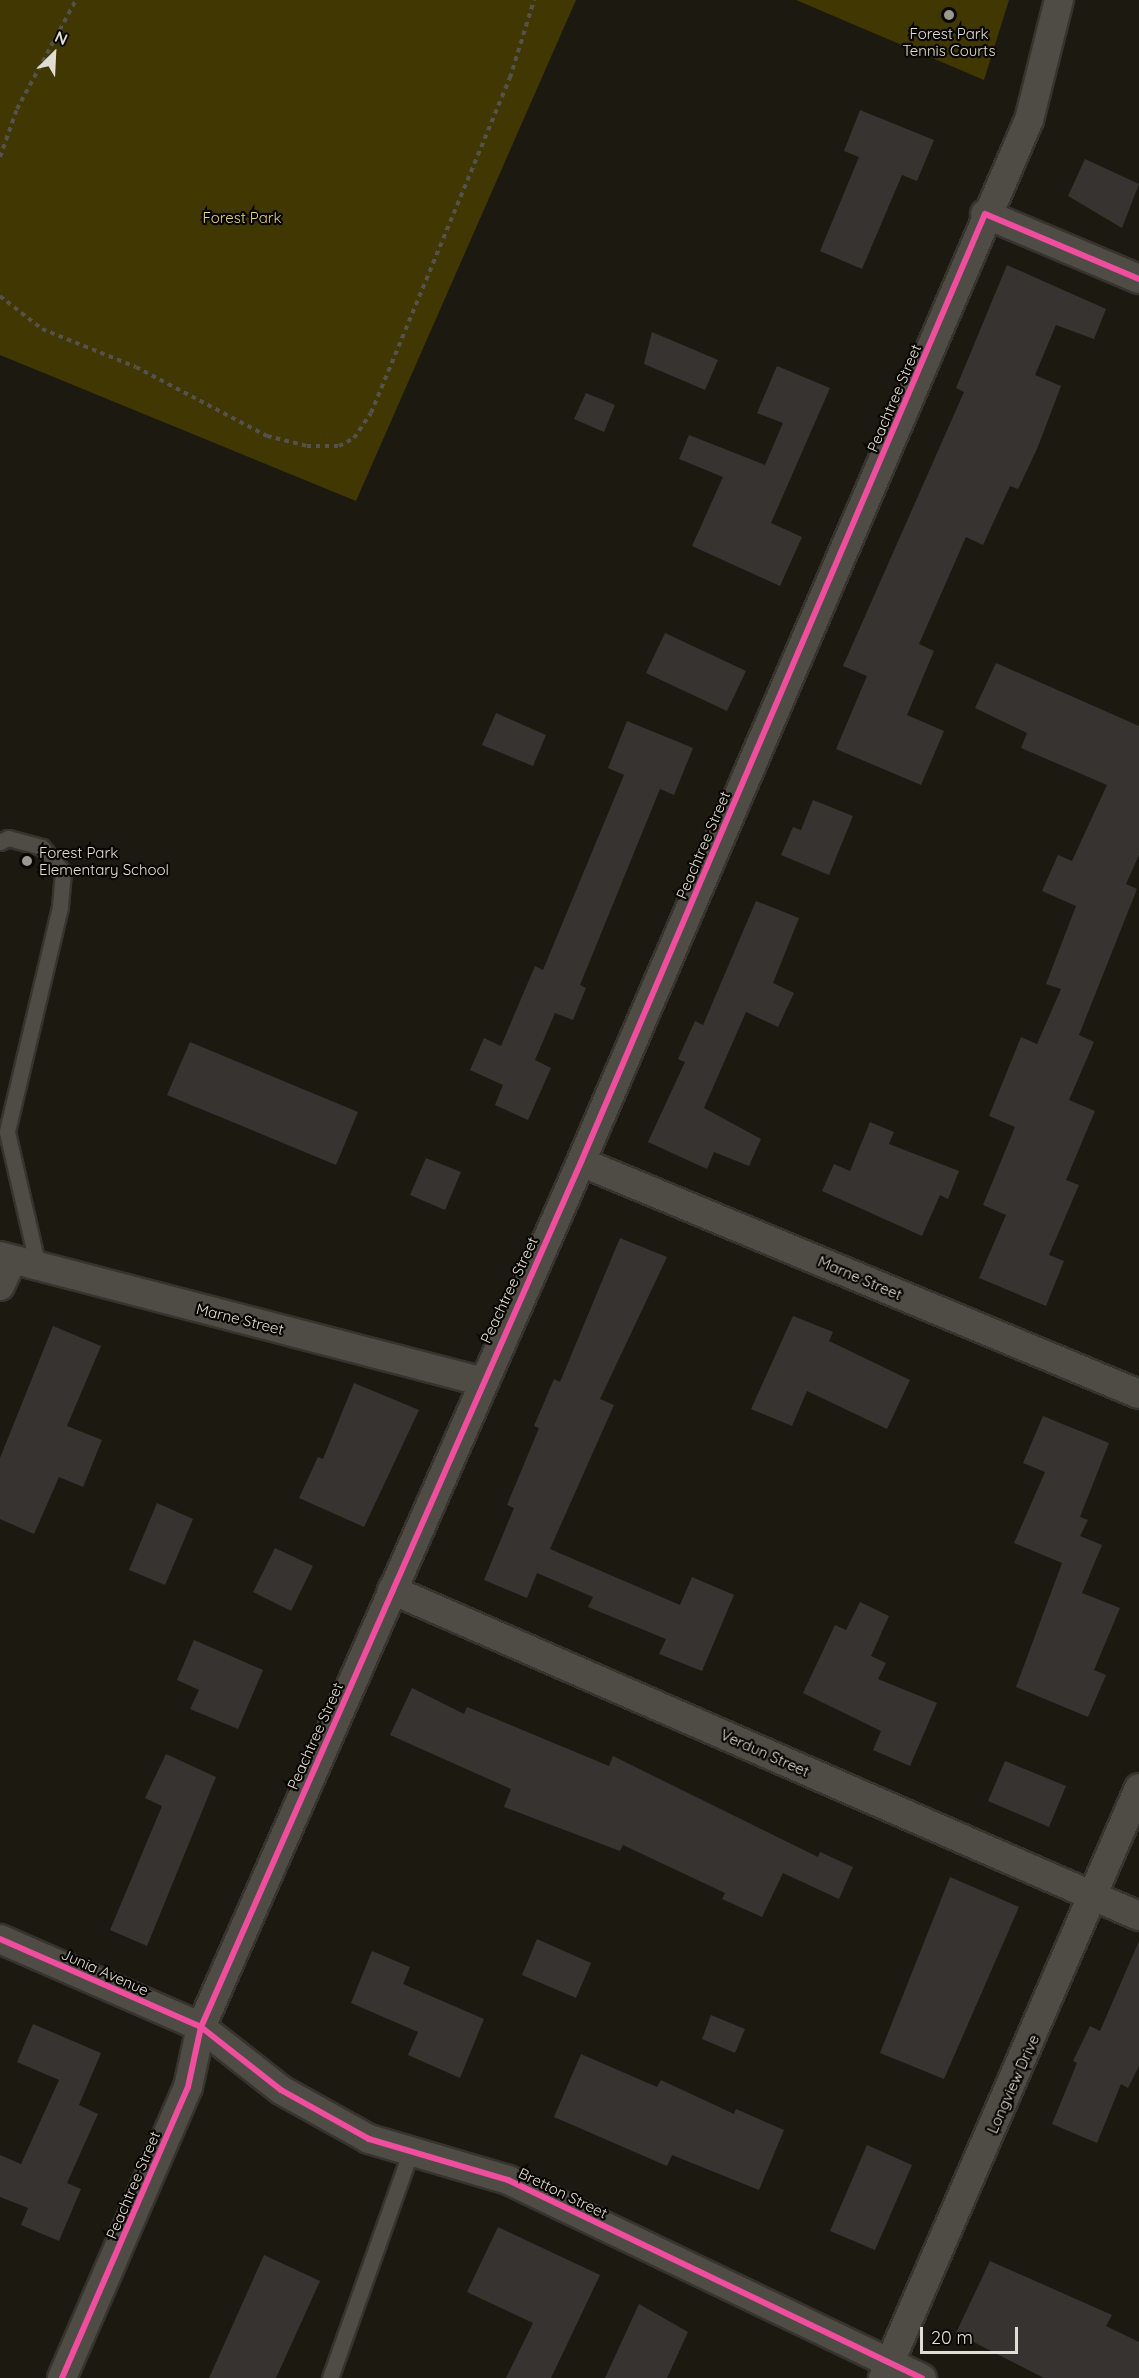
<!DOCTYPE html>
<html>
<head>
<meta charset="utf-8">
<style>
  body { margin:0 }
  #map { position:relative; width:1139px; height:2378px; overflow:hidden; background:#1c1a10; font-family:Quicksand,sans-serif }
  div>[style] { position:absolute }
  .green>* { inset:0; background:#413703 }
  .building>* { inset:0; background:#363331 }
  .path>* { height:4px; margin-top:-2px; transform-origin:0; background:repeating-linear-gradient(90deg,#54524c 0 4.5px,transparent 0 9px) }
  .roads { filter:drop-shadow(2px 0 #35342d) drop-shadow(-2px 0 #35342d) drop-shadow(0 2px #35342d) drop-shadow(0 -2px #35342d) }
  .service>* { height:15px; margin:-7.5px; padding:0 7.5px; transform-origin:7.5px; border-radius:7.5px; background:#4e4c44 }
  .minor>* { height:28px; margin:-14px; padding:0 14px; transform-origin:14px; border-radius:14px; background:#4e4c44 }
  .cycleway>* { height:6px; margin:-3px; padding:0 3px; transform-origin:3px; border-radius:3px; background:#ef4d9e }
  .dots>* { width:16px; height:16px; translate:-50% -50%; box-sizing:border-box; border:3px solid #090703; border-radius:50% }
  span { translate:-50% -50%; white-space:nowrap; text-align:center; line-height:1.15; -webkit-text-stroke:4.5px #090703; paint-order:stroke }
  .poi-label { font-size:15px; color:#e0ded2 }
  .left { translate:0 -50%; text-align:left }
  .park-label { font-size:15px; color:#e8d27f }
  .street-label { font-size:15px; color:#e0ded2 }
  .north { position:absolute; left:24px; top:24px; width:60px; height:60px; -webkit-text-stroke:4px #090703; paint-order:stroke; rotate:24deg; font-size:16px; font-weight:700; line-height:24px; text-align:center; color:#e0ded2 }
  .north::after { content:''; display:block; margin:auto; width:21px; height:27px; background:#e0ded2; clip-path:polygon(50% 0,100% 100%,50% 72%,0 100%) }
  .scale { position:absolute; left:920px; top:2327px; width:98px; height:27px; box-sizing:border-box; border:3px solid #e0ded2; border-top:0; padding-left:8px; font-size:18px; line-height:21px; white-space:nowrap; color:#e0ded2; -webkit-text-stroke:4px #090703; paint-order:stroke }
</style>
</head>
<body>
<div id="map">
  <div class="green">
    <i style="clip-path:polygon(0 0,576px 0,356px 501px,0 355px)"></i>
    <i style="clip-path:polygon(796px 0,1009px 0,984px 80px)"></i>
  </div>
  <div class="building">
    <i style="clip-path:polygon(860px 110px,934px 140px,917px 181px,902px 175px,862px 269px,820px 251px,859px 157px,844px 151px)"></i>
    <i style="clip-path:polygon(1085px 159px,1139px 184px,1122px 228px,1068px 196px)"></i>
    <i style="clip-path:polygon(1007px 265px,1106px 309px,1094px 339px,1056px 325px,1035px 375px,1061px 386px,1037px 449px,1018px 489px,1010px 486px,983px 545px,966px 537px,919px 644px,934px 651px,907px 715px,944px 731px,921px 785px,836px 749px,867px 676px,843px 666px,964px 392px,956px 388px)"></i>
    <i style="clip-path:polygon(652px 332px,718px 360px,705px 390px,644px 364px)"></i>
    <i style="clip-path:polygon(777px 366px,830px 388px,771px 523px,802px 537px,780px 586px,692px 546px,723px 477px,679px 459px,689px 435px,765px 465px,783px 423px,757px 413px)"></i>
    <i style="clip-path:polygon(586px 393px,615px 405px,604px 432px,574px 419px)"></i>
    <i style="clip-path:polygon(665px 633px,746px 671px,727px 711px,646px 673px)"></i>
    <i style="clip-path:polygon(996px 663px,1139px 726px,1139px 855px,1126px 884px,1137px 889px,1079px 1035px,1094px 1042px,1069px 1100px,1095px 1111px,1066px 1180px,1079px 1185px,1049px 1255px,1064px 1261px,1046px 1306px,979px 1278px,1006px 1215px,983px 1205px,1015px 1127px,989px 1116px,1021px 1037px,1037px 1044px,1061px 989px,1046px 984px,1076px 906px,1042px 891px,1058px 855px,1072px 861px,1107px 785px,1021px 748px,1027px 733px,975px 708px)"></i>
    <i style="clip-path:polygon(496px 713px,546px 735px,533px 766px,482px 745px)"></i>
    <i style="clip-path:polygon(627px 721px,693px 748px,674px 795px,660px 789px,580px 985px,586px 988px,573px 1020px,555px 1013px,535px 1060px,551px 1068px,528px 1120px,495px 1105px,503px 1085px,470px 1070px,484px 1038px,501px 1046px,535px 966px,543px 970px,624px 775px,608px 768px)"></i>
    <i style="clip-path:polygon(813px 800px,853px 816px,829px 875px,781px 855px,793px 827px,801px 830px)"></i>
    <i style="clip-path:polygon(756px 901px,799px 918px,773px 983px,794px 993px,778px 1027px,746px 1012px,704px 1108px,761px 1139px,749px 1166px,714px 1152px,707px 1169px,648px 1142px,685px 1062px,678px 1059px,695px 1021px,703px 1025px)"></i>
    <i style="clip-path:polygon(190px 1042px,358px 1112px,336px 1165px,167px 1095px)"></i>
    <i style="clip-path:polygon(870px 1122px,894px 1132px,889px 1144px,959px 1171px,948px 1199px,940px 1195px,922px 1236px,822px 1191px,834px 1164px,850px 1171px)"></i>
    <i style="clip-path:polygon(426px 1158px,461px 1172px,445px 1210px,410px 1195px)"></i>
    <i style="clip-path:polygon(620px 1238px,667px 1257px,600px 1399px,614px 1405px,550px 1549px,680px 1605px,692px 1577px,734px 1595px,702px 1671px,659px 1654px,666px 1639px,588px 1607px,593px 1597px,537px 1573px,527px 1598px,484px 1580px,514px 1508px,507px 1505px,539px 1428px,534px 1426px,554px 1379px,560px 1382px)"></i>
    <i style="clip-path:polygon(793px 1316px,833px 1332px,829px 1341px,910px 1380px,887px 1429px,807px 1391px,792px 1426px,751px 1409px)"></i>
    <i style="clip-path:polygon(53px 1326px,101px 1346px,67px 1426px,102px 1440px,83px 1487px,59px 1477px,34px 1534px,0 1519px,0 1458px)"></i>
    <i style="clip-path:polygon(354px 1383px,419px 1410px,364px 1527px,299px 1498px,318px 1457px,323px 1459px)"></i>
    <i style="clip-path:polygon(1043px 1416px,1109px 1443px,1080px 1517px,1088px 1520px,1080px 1536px,1102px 1545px,1082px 1593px,1120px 1608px,1094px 1670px,1106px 1675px,1088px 1717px,1016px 1687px,1062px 1563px,1014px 1543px,1045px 1472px,1023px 1463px)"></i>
    <i style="clip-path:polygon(157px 1503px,193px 1519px,165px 1585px,129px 1570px)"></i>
    <i style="clip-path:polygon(275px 1548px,313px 1566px,291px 1611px,253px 1592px)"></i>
    <i style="clip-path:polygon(860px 1602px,889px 1616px,871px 1656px,886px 1663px,878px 1679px,937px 1703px,910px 1766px,873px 1750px,881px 1731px,803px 1693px,835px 1625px,846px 1630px)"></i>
    <i style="clip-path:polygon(194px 1640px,263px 1670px,238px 1729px,190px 1709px,199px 1690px,177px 1680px)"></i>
    <i style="clip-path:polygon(412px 1688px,464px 1714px,467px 1707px,609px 1766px,613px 1756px,818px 1857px,820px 1852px,853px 1867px,839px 1899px,783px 1873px,762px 1917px,722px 1899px,725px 1893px,623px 1845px,620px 1851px,504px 1807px,511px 1789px,390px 1735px)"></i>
    <i style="clip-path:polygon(166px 1754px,216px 1777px,147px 1946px,110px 1930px,162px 1806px,145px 1798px)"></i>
    <i style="clip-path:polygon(1005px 1761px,1066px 1786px,1049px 1827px,988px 1801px)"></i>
    <i style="clip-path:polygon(950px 1877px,1019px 1907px,944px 2079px,880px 2053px)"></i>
    <i style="clip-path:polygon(537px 1939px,591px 1963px,576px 1998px,522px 1975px)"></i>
    <i style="clip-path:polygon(1139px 1941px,1139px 2066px,1128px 2088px,1121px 2084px,1097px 2143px,1052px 2124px,1077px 2063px,1073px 2061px,1090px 2026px,1100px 2031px)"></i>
    <i style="clip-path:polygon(372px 1951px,410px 1967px,403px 1984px,484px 2019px,460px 2078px,408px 2055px,418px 2032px,351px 2003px)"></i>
    <i style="clip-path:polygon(711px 2015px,745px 2029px,735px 2053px,702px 2039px)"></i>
    <i style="clip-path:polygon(33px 2024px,101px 2053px,79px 2105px,98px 2114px,67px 2183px,81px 2189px,59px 2241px,21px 2225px,28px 2208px,0 2197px,0 2155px,21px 2164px,59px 2080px,17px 2062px)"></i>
    <i style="clip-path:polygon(581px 2054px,657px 2087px,661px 2080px,734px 2114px,736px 2109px,784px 2130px,759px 2190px,672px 2155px,667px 2166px,554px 2117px)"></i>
    <i style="clip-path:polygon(867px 2145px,912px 2165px,875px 2250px,830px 2231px)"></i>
    <i style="clip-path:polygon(498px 2227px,600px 2275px,551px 2378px,506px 2378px,533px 2323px,467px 2292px)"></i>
    <i style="clip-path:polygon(264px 2255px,320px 2281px,276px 2378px,209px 2378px)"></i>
    <i style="clip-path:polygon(990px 2261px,1112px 2315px,1106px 2326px,1139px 2342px,1139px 2378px,1044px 2378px,956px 2333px)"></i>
    <i style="clip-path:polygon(639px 2304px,688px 2332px,667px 2378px,605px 2378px)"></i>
  </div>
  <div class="path">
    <i style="left:0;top:157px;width:51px;rotate:-70.5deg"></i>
    <i style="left:17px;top:109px;width:124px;rotate:-61.6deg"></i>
    <i style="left:0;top:296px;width:53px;rotate:38.2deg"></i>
    <i style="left:42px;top:329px;width:101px;rotate:22deg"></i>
    <i style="left:136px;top:367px;width:148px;rotate:27.8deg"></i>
    <i style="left:267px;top:436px;width:41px;rotate:14deg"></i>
    <i style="left:307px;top:446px;width:32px"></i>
    <i style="left:339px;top:446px;width:17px;rotate:-28deg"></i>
    <i style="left:354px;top:438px;width:30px;rotate:-56deg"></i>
    <i style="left:371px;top:413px;width:363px;rotate:-67.5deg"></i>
    <i style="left:510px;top:78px;width:82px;rotate:-72.9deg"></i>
  </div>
  <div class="roads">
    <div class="service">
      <i style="left:0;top:842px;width:9px;rotate:-27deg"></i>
      <i style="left:8px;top:838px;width:35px;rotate:15deg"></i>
      <i style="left:42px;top:847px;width:33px;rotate:50deg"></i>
      <i style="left:63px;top:872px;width:35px;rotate:95deg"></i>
      <i style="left:60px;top:907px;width:231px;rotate:103.3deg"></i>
      <i style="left:7px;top:1132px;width:139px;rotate:77.1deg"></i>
      <i style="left:330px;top:2378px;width:241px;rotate:-70.4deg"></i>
    </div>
    <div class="minor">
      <i style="left:985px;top:214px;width:167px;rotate:22.9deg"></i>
      <i style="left:581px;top:1162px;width:604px;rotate:22.58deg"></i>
      <i style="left:0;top:1256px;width:497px;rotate:14.6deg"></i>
      <i style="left:0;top:1286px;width:29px;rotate:-65deg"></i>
      <i style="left:392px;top:1590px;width:815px;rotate:23.58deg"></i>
      <i style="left:0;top:1939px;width:219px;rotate:23.6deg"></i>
      <i style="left:201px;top:2027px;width:102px;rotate:38.2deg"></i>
      <i style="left:281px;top:2090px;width:101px;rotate:29.1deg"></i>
      <i style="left:369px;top:2139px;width:145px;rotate:16.4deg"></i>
      <i style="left:508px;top:2180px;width:459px;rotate:25.6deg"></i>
      <i style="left:62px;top:2378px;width:317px;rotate:-66.6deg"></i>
      <i style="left:188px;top:2087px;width:61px;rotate:-77.8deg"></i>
      <i style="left:201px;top:2027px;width:945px;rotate:-66.28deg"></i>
      <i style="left:581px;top:1162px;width:1134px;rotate:-66.74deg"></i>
      <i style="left:1029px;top:120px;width:124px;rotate:-76deg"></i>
      <i style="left:883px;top:2378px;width:643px;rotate:-66.54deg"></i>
    </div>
  </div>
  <div class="cycleway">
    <i style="left:0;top:1939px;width:219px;rotate:23.6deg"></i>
    <i style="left:201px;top:2027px;width:102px;rotate:38.2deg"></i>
    <i style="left:281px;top:2090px;width:101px;rotate:29.1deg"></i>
    <i style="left:369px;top:2139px;width:145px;rotate:16.4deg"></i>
    <i style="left:508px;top:2180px;width:459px;rotate:25.6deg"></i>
    <i style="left:62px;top:2378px;width:317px;rotate:-66.6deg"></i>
    <i style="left:188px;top:2087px;width:61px;rotate:-77.8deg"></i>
    <i style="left:201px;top:2027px;width:945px;rotate:-66.28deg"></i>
    <i style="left:581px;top:1162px;width:1030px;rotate:-66.92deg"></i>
    <i style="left:985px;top:214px;width:167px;rotate:22.9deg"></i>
  </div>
  <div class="dots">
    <i style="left:949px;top:15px;background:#9b998e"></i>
    <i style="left:27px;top:861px;background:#9b998e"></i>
  </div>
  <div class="poi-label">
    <span style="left:949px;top:42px">Forest Park<br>Tennis Courts</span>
    <span class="left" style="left:39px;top:861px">Forest Park<br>Elementary School</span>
  </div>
  <div class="park-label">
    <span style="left:242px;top:218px">Forest Park</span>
  </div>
  <div class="street-label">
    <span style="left:894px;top:398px;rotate:-67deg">Peachtree Street</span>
    <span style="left:703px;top:845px;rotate:-67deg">Peachtree Street</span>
    <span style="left:860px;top:1278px;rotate:23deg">Marne Street</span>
    <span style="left:509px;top:1290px;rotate:-65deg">Peachtree Street</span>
    <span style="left:240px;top:1319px;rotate:14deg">Marne Street</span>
    <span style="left:315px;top:1736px;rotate:-66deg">Peachtree Street</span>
    <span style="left:765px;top:1753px;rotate:24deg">Verdun Street</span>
    <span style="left:105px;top:1972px;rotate:24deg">Junia Avenue</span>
    <span style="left:1013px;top:2084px;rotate:-66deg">Longview Drive</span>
    <span style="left:133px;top:2185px;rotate:-67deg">Peachtree Street</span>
    <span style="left:563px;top:2193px;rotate:26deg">Bretton Street</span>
  </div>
  <div class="north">N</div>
  <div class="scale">20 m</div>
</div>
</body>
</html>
